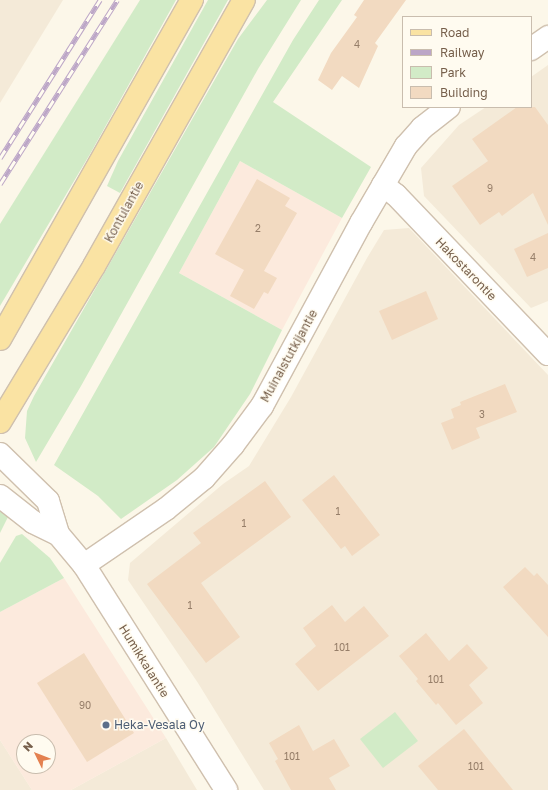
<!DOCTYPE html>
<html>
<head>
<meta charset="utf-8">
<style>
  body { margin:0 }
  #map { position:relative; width:548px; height:790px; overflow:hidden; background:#fcf7e9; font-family:"Golos Text",sans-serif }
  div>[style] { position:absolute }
  .residential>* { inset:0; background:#f4ead8 }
  .commercial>* { inset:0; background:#fceadd }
  .green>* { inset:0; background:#d2ebc7 }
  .building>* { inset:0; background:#f2dac1 }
  .roads { filter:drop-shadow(1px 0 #cfc0ae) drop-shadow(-1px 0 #cfc0ae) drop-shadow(0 1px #cfc0ae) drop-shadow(0 -1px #cfc0ae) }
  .minor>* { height:22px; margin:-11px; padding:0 11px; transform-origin:11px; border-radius:11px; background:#fff }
  .tertiary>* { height:22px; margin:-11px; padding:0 11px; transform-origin:11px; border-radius:11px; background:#fff }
  .primary>* { height:22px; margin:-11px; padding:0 11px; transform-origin:11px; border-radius:11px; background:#fae3a3 }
  .rail>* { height:4.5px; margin-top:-2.25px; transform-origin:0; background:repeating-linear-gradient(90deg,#fffbf0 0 9px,#bca6c7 0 18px); box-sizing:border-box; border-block:1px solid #bca6c7 }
  .dots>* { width:11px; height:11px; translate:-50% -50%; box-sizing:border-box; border:2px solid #fffbf0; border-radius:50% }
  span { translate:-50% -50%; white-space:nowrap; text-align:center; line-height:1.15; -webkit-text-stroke:3px #fffbf0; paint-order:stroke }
  .number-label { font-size:10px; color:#967e69 }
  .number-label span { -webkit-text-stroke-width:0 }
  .street-label { font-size:12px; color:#77604c }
  .service-label { font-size:12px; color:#4e5e75 }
  .left { translate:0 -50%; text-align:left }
  .legend { position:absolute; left:402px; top:16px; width:130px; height:92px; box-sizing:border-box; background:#fffbf0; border:1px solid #c9bdae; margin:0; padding:5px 7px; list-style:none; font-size:12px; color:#77604c }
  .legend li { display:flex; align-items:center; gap:8px; height:20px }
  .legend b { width:20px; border:1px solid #c9bdae }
  .north { position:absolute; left:16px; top:734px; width:40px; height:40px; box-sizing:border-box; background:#fffbf0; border:1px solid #c9bdae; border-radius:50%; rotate:313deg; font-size:11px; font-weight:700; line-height:16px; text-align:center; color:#77604c }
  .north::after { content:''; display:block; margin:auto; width:14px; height:18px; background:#e48150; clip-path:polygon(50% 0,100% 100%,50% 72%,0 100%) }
</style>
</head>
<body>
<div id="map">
  <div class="residential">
    <i style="clip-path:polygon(0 0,63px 0,0 103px)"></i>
    <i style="clip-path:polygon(548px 65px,548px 301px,531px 308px,424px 196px,421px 168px,459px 125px,486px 107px,531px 107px,531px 77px)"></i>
    <i style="clip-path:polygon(409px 228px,548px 375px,548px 790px,264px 790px,198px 683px,128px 580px,130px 563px,223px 484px,249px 466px,291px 397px,367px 258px,384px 230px)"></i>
    <i style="clip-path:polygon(166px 738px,197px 790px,71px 790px)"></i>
    <i style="clip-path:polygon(0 740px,32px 790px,0 790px)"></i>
  </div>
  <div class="commercial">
    <i style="clip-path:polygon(240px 161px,342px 218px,282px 330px,179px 273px)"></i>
    <i style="clip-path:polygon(evenodd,64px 578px,166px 738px,71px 790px,32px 790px,0 740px,0 612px,64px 578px,24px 742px,48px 742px,48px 766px,24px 766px,24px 742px)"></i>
  </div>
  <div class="green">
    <i style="clip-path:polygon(140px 0,176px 0,90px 154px,0 306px,0 224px)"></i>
    <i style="clip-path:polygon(208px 0,228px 0,120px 193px,107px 186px,118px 161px)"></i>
    <i style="clip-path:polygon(267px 0,301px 0,258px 69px,81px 386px,36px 462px,25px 438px,27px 411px,34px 396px,238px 39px)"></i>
    <i style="clip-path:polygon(319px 0,342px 0,273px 102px,371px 167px,342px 218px,240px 161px,179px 273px,282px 330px,250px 394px,214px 447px,177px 480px,121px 519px,98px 496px,54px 465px,293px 40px)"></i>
    <i style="clip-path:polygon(0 510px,10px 513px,0 533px)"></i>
    <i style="clip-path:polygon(22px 534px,50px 558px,64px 578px,0 612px,0 563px,16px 536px)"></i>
    <i style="clip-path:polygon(395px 712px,418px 741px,383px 768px,360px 739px)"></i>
  </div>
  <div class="building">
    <i style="clip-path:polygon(364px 0,406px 0,375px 43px,378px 46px,359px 88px,342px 76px,332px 90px,318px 80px,331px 53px,357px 17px,354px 15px)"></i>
    <i style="clip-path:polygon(517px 107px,535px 107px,548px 125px,548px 225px,533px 193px,502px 216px,499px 212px,480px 225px,452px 186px,488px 161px,472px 139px)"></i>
    <i style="clip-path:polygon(257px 179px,290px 198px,285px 206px,297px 213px,264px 271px,277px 278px,268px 294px,264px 292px,254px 309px,230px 296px,244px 270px,215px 254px)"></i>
    <i style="clip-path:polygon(548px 233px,548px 268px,527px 277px,514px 249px)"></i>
    <i style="clip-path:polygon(426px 291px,438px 319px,392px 340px,379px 311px)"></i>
    <i style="clip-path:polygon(505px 384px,517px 412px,476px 428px,480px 438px,452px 450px,441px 423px,454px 418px,451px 409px,461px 405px,460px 402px)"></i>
    <i style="clip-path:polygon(334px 475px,380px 535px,352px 556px,345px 546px,341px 549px,302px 500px)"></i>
    <i style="clip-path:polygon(265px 481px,291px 517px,201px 583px,240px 637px,206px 663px,147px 584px,201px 543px,193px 533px)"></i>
    <i style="clip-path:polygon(525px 567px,534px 576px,537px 573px,548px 585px,548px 637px,503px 587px)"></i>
    <i style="clip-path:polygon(332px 605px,345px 622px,364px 606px,389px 636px,318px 691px,295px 664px,316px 646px,303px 628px)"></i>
    <i style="clip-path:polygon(426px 633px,449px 661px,467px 644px,488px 668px,469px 685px,483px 703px,456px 725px,438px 703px,436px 705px,416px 681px,418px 679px,399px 656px)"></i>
    <i style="clip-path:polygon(84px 653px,134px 733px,87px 762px,37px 683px)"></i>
    <i style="clip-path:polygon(299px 725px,313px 751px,334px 739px,350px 766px,329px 778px,336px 790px,291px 790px,275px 761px,278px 759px,269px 743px)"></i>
    <i style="clip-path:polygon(464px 729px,513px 790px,438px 790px,418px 766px)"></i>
  </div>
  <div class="roads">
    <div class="minor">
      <i style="left:531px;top:49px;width:21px;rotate:-35deg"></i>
      <i style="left:383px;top:185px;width:16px;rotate:38deg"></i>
      <i style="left:396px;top:195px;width:220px;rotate:46.3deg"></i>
      <i style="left:84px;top:565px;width:99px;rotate:-34.3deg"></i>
      <i style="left:166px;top:509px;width:49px;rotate:-39.2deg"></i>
      <i style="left:204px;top:478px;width:44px;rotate:-48.7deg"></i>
      <i style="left:233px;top:445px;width:49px;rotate:-53.4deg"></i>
      <i style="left:262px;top:406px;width:208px;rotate:-61.6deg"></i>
      <i style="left:361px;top:223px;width:89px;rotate:-59.7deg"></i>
      <i style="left:406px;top:146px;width:24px;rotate:-48deg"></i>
      <i style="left:422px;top:128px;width:34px;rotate:-38deg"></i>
    </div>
    <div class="tertiary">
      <i style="left:0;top:454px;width:67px;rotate:44.4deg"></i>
      <i style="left:48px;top:501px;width:34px;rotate:73deg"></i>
      <i style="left:58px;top:534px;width:40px;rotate:50deg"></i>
      <i style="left:84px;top:565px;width:266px;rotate:57.7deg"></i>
      <i style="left:0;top:496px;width:42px;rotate:38.2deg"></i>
      <i style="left:33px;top:522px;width:28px;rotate:26deg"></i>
    </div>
    <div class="primary">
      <i style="left:0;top:339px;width:390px;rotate:-60.5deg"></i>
      <i style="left:0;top:422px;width:182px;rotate:-58.9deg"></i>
      <i style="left:94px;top:266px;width:305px;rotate:-60.6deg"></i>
    </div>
  </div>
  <div class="rail">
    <i style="left:0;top:158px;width:187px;rotate:-57.7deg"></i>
    <i style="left:0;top:184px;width:218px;rotate:-57.5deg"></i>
  </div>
  <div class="dots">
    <i style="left:106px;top:725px;background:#5c6f8a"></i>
  </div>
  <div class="number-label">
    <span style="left:357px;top:45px">4</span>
    <span style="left:490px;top:189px">9</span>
    <span style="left:258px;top:229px">2</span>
    <span style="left:533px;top:258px">4</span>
    <span style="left:482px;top:415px">3</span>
    <span style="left:338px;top:512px">1</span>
    <span style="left:244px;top:524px">1</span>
    <span style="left:190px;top:606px">1</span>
    <span style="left:342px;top:648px">101</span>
    <span style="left:436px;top:680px">101</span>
    <span style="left:85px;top:706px">90</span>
    <span style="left:292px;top:757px">101</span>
    <span style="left:476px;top:767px">101</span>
  </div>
  <div class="street-label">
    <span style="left:124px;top:212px;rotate:-61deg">Kontulantie</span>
    <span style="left:466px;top:269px;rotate:46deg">Hakostarontie</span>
    <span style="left:289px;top:356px;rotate:-61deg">Muinaistutkijantie</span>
    <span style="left:144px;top:661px;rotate:58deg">Humikkalantie</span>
  </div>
  <div class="service-label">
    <span class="left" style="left:114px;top:725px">Heka-Vesala Oy</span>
  </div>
  <ul class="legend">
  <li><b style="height:5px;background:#fae3a3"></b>Road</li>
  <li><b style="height:5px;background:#bca6c7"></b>Railway</li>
  <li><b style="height:11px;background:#d2ebc7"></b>Park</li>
  <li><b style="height:11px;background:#f2dac1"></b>Building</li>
  </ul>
  <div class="north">N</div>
</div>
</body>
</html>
